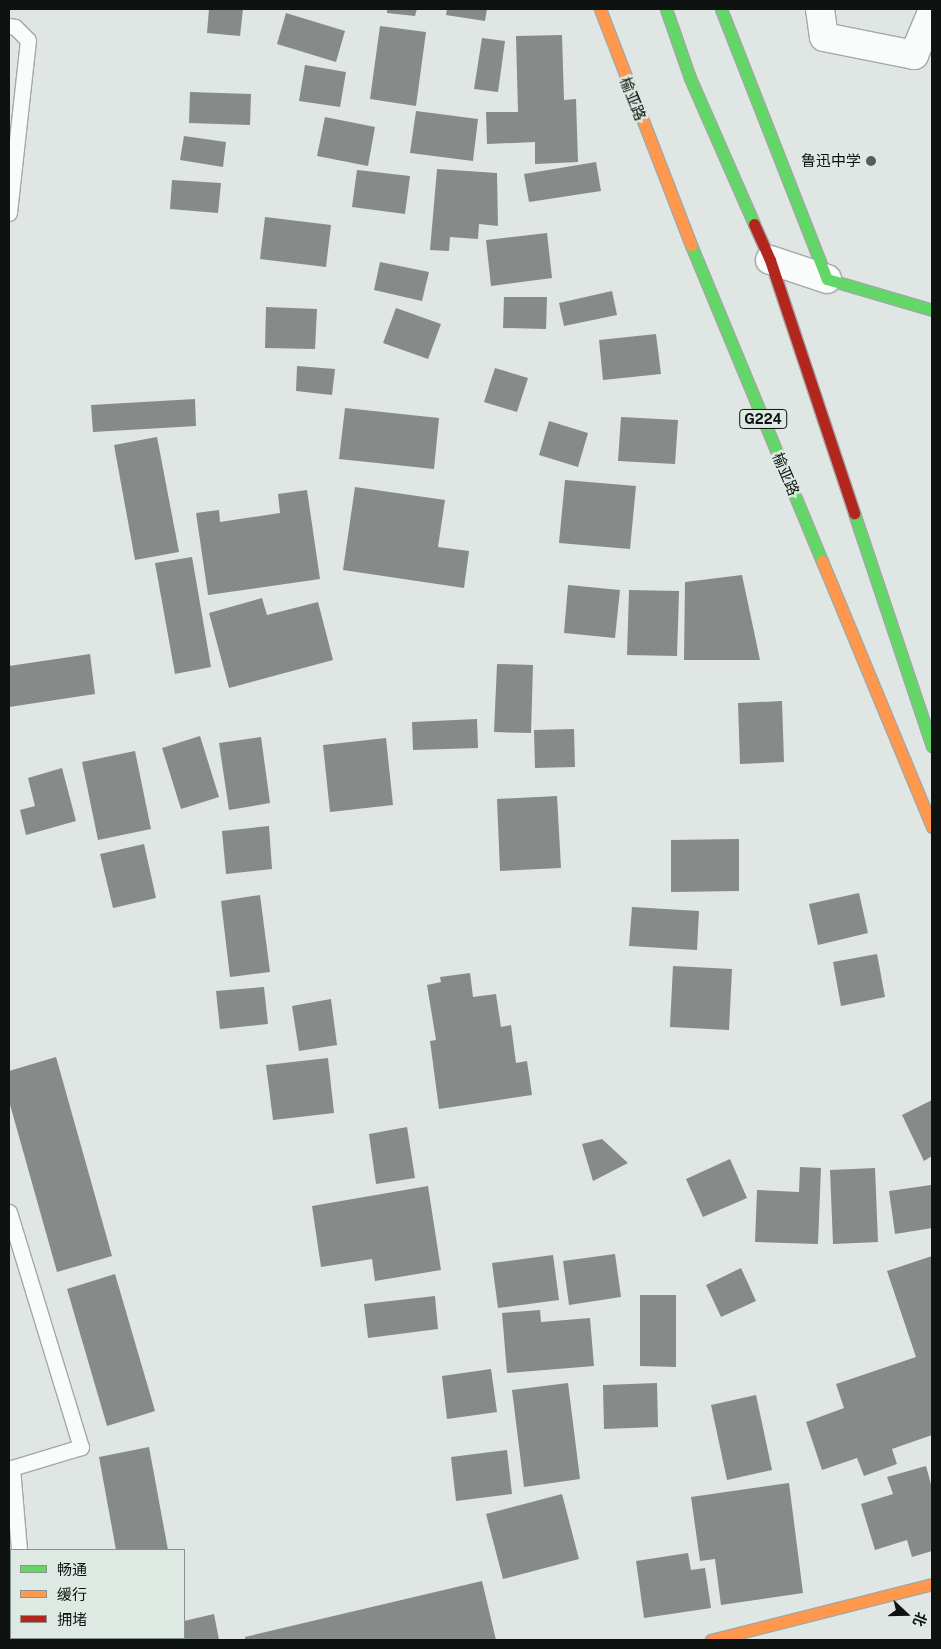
<!DOCTYPE html>
<html>
<head>
<meta charset="utf-8">
<style>
  body { margin:0 }
  #map { position:relative; width:941px; height:1649px; overflow:hidden; background:#e0e6e3; font-family:"Public Sans","Noto Sans SC",sans-serif }
  div>[style] { position:absolute }
  .building>* { inset:0; background:#868b89 }
  .roads { filter:drop-shadow(1px 0 #a4a8a6) drop-shadow(-1px 0 #a4a8a6) drop-shadow(0 1px #a4a8a6) drop-shadow(0 -1px #a4a8a6) }
  .lane>* { height:15px; margin:-7.5px; padding:0 7.5px; transform-origin:7.5px; border-radius:7.5px; background:#fafbfb }
  .street>* { height:28px; margin:-14px; padding:0 14px; transform-origin:14px; border-radius:14px; background:#fafbfb }
  .fast>* { height:11px; margin:-5.5px; padding:0 5.5px; transform-origin:5.5px; border-radius:5.5px; background:#63d668 }
  .slow>* { height:11px; margin:-5.5px; padding:0 5.5px; transform-origin:5.5px; border-radius:5.5px; background:#ff974d }
  .jam>* { height:11px; margin:-5.5px; padding:0 5.5px; transform-origin:5.5px; border-radius:5.5px; background:#b3261e }
  .dots>* { width:14px; height:14px; translate:-50% -50%; box-sizing:border-box; border:2px solid #dde9e2; border-radius:50% }
  span { translate:-50% -50%; white-space:nowrap; text-align:center; line-height:1.15; -webkit-text-stroke:5px #dde9e2; paint-order:stroke }
  .shield-label span { padding:1px 4px; background:#dde9e2; border:1px solid; border-radius:4px; -webkit-text-stroke-width:0 }
  .shield-label { font-size:14px; color:#0e1210; font-weight:700 }
  .street-label { font-size:15px; color:#0e1210 }
  .poi-label { font-size:15px; color:#0e1210 }
  .right { translate:-100% -50%; text-align:right }
  .frame { position:absolute; inset:0; border:10px solid #0e1210; pointer-events:none }
  .legend { position:absolute; left:10px; top:1549px; width:175px; height:90px; box-sizing:border-box; background:#dde9e2; border:1px solid #8a938e; margin:0; padding:6px 9px; list-style:none; font-size:15px; color:#0e1210 }
  .legend li { display:flex; align-items:center; gap:10px; height:25px }
  .legend b { width:25px; border:1px solid #8a938e }
  .north { position:absolute; left:881px; top:1589px; width:50px; height:50px; -webkit-text-stroke:4px #dde9e2; paint-order:stroke; rotate:111deg; font-size:14px; font-weight:700; line-height:20px; text-align:center; color:#0e1210 }
  .north::after { content:''; display:block; margin:auto; width:18px; height:22px; background:#0e1210; clip-path:polygon(50% 0,100% 100%,50% 72%,0 100%) }
</style>
</head>
<body>
<div id="map">
  <div class="building">
    <i style="clip-path:polygon(209px 9px,243px 9px,240px 36px,207px 33px)"></i>
    <i style="clip-path:polygon(387px 9px,417px 9px,415px 16px,387px 13px)"></i>
    <i style="clip-path:polygon(447px 9px,487px 9px,485px 21px,446px 15px)"></i>
    <i style="clip-path:polygon(286px 13px,345px 31px,336px 62px,277px 44px)"></i>
    <i style="clip-path:polygon(380px 26px,426px 32px,416px 106px,370px 99px)"></i>
    <i style="clip-path:polygon(562px 35px,564px 100px,576px 99px,578px 162px,535px 164px,535px 142px,487px 144px,486px 112px,518px 112px,516px 36px)"></i>
    <i style="clip-path:polygon(482px 38px,505px 41px,498px 92px,474px 89px)"></i>
    <i style="clip-path:polygon(305px 65px,346px 72px,340px 107px,299px 101px)"></i>
    <i style="clip-path:polygon(190px 92px,251px 94px,250px 125px,189px 123px)"></i>
    <i style="clip-path:polygon(416px 111px,478px 119px,473px 161px,410px 153px)"></i>
    <i style="clip-path:polygon(325px 117px,375px 127px,368px 166px,317px 156px)"></i>
    <i style="clip-path:polygon(184px 136px,226px 142px,223px 167px,180px 160px)"></i>
    <i style="clip-path:polygon(596px 162px,601px 191px,529px 202px,524px 174px)"></i>
    <i style="clip-path:polygon(437px 169px,497px 173px,498px 226px,479px 224px,478px 239px,450px 237px,449px 251px,430px 250px)"></i>
    <i style="clip-path:polygon(357px 170px,410px 176px,405px 214px,352px 207px)"></i>
    <i style="clip-path:polygon(172px 180px,221px 183px,218px 213px,170px 209px)"></i>
    <i style="clip-path:polygon(265px 217px,331px 225px,326px 267px,260px 259px)"></i>
    <i style="clip-path:polygon(547px 233px,552px 278px,491px 286px,486px 240px)"></i>
    <i style="clip-path:polygon(380px 262px,429px 272px,422px 301px,374px 290px)"></i>
    <i style="clip-path:polygon(612px 291px,617px 315px,564px 326px,559px 303px)"></i>
    <i style="clip-path:polygon(504px 297px,547px 297px,546px 329px,503px 328px)"></i>
    <i style="clip-path:polygon(266px 307px,317px 309px,315px 349px,265px 348px)"></i>
    <i style="clip-path:polygon(396px 308px,441px 324px,428px 359px,383px 343px)"></i>
    <i style="clip-path:polygon(656px 334px,661px 374px,603px 380px,599px 340px)"></i>
    <i style="clip-path:polygon(297px 366px,335px 369px,332px 395px,296px 391px)"></i>
    <i style="clip-path:polygon(495px 368px,528px 378px,517px 412px,484px 402px)"></i>
    <i style="clip-path:polygon(195px 399px,196px 426px,93px 432px,91px 405px)"></i>
    <i style="clip-path:polygon(345px 408px,439px 418px,434px 469px,339px 459px)"></i>
    <i style="clip-path:polygon(621px 417px,678px 420px,675px 464px,618px 461px)"></i>
    <i style="clip-path:polygon(549px 421px,588px 433px,578px 467px,539px 455px)"></i>
    <i style="clip-path:polygon(157px 437px,179px 552px,135px 560px,114px 445px)"></i>
    <i style="clip-path:polygon(565px 480px,636px 486px,630px 549px,559px 543px)"></i>
    <i style="clip-path:polygon(355px 487px,445px 500px,438px 547px,469px 551px,464px 588px,343px 570px)"></i>
    <i style="clip-path:polygon(307px 490px,320px 579px,208px 595px,196px 513px,219px 510px,220px 522px,280px 513px,278px 494px)"></i>
    <i style="clip-path:polygon(192px 557px,211px 667px,175px 674px,155px 563px)"></i>
    <i style="clip-path:polygon(742px 575px,760px 660px,684px 660px,685px 582px)"></i>
    <i style="clip-path:polygon(568px 585px,620px 590px,615px 638px,564px 633px)"></i>
    <i style="clip-path:polygon(629px 590px,679px 591px,677px 656px,627px 655px)"></i>
    <i style="clip-path:polygon(262px 598px,267px 615px,318px 602px,333px 660px,229px 688px,209px 613px)"></i>
    <i style="clip-path:polygon(90px 654px,95px 694px,9px 707px,9px 666px)"></i>
    <i style="clip-path:polygon(497px 664px,533px 665px,531px 733px,494px 732px)"></i>
    <i style="clip-path:polygon(782px 701px,784px 762px,740px 764px,738px 703px)"></i>
    <i style="clip-path:polygon(477px 719px,478px 748px,413px 750px,412px 722px)"></i>
    <i style="clip-path:polygon(574px 729px,575px 767px,535px 768px,534px 730px)"></i>
    <i style="clip-path:polygon(200px 736px,219px 797px,181px 809px,162px 748px)"></i>
    <i style="clip-path:polygon(261px 737px,270px 803px,229px 810px,219px 743px)"></i>
    <i style="clip-path:polygon(386px 738px,393px 805px,330px 812px,323px 745px)"></i>
    <i style="clip-path:polygon(135px 751px,151px 829px,98px 840px,82px 762px)"></i>
    <i style="clip-path:polygon(62px 768px,76px 821px,26px 835px,20px 810px,35px 806px,28px 778px)"></i>
    <i style="clip-path:polygon(557px 796px,561px 868px,500px 871px,497px 799px)"></i>
    <i style="clip-path:polygon(269px 826px,272px 869px,226px 874px,222px 831px)"></i>
    <i style="clip-path:polygon(739px 839px,739px 891px,671px 892px,671px 840px)"></i>
    <i style="clip-path:polygon(144px 844px,156px 898px,113px 908px,100px 854px)"></i>
    <i style="clip-path:polygon(859px 893px,868px 933px,818px 945px,809px 904px)"></i>
    <i style="clip-path:polygon(260px 895px,270px 972px,230px 977px,221px 901px)"></i>
    <i style="clip-path:polygon(632px 907px,699px 911px,697px 950px,629px 946px)"></i>
    <i style="clip-path:polygon(877px 954px,885px 997px,841px 1006px,833px 962px)"></i>
    <i style="clip-path:polygon(673px 966px,732px 969px,729px 1030px,670px 1027px)"></i>
    <i style="clip-path:polygon(470px 973px,473px 997px,496px 994px,501px 1027px,511px 1025px,516px 1063px,527px 1061px,532px 1095px,439px 1109px,430px 1041px,436px 1040px,427px 985px,441px 982px,440px 977px)"></i>
    <i style="clip-path:polygon(264px 987px,268px 1024px,220px 1029px,216px 991px)"></i>
    <i style="clip-path:polygon(331px 999px,337px 1045px,299px 1051px,292px 1006px)"></i>
    <i style="clip-path:polygon(56px 1057px,112px 1256px,57px 1272px,9px 1101px,9px 1071px)"></i>
    <i style="clip-path:polygon(328px 1058px,334px 1113px,273px 1120px,266px 1065px)"></i>
    <i style="clip-path:polygon(932px 1100px,932px 1156px,924px 1161px,902px 1115px)"></i>
    <i style="clip-path:polygon(407px 1127px,415px 1178px,376px 1184px,369px 1134px)"></i>
    <i style="clip-path:polygon(602px 1139px,628px 1163px,593px 1181px,582px 1144px)"></i>
    <i style="clip-path:polygon(730px 1159px,747px 1198px,703px 1217px,686px 1179px)"></i>
    <i style="clip-path:polygon(800px 1167px,821px 1168px,818px 1244px,755px 1242px,757px 1190px,799px 1192px)"></i>
    <i style="clip-path:polygon(875px 1168px,878px 1242px,833px 1244px,830px 1170px)"></i>
    <i style="clip-path:polygon(931px 1185px,932px 1228px,895px 1234px,889px 1191px)"></i>
    <i style="clip-path:polygon(428px 1186px,441px 1270px,375px 1281px,372px 1259px,321px 1267px,312px 1206px)"></i>
    <i style="clip-path:polygon(615px 1254px,621px 1297px,569px 1305px,563px 1261px)"></i>
    <i style="clip-path:polygon(553px 1255px,559px 1300px,498px 1308px,492px 1263px)"></i>
    <i style="clip-path:polygon(932px 1256px,932px 1435px,892px 1449px,897px 1464px,864px 1476px,857px 1458px,822px 1470px,806px 1422px,844px 1408px,836px 1384px,916px 1357px,887px 1271px)"></i>
    <i style="clip-path:polygon(741px 1268px,756px 1301px,721px 1317px,706px 1285px)"></i>
    <i style="clip-path:polygon(115px 1274px,155px 1411px,107px 1426px,67px 1289px)"></i>
    <i style="clip-path:polygon(640px 1295px,676px 1295px,676px 1367px,640px 1366px)"></i>
    <i style="clip-path:polygon(435px 1296px,438px 1329px,368px 1338px,364px 1304px)"></i>
    <i style="clip-path:polygon(540px 1310px,541px 1322px,590px 1318px,594px 1366px,507px 1373px,502px 1313px)"></i>
    <i style="clip-path:polygon(491px 1369px,497px 1412px,447px 1419px,442px 1376px)"></i>
    <i style="clip-path:polygon(568px 1383px,580px 1479px,524px 1487px,512px 1390px)"></i>
    <i style="clip-path:polygon(657px 1383px,658px 1427px,604px 1429px,603px 1385px)"></i>
    <i style="clip-path:polygon(756px 1395px,772px 1470px,727px 1480px,711px 1405px)"></i>
    <i style="clip-path:polygon(149px 1447px,168px 1550px,116px 1550px,99px 1457px)"></i>
    <i style="clip-path:polygon(507px 1450px,512px 1494px,456px 1501px,451px 1457px)"></i>
    <i style="clip-path:polygon(926px 1466px,932px 1488px,932px 1551px,912px 1557px,907px 1540px,875px 1550px,861px 1504px,893px 1494px,887px 1477px)"></i>
    <i style="clip-path:polygon(789px 1483px,803px 1593px,721px 1605px,715px 1559px,700px 1561px,691px 1497px)"></i>
    <i style="clip-path:polygon(562px 1494px,579px 1559px,503px 1579px,486px 1514px)"></i>
    <i style="clip-path:polygon(688px 1553px,691px 1570px,705px 1568px,711px 1608px,644px 1618px,636px 1561px)"></i>
    <i style="clip-path:polygon(482px 1581px,496px 1640px,245px 1640px,245px 1637px)"></i>
    <i style="clip-path:polygon(214px 1614px,219px 1640px,146px 1640px,184px 1638px,184px 1621px)"></i>
  </div>
  <div class="roads">
    <div class="lane">
      <i style="left:9px;top:26px;width:6px;rotate:9deg"></i>
      <i style="left:15px;top:27px;width:18px;rotate:45deg"></i>
      <i style="left:28px;top:40px;width:174px;rotate:96.3deg"></i>
      <i style="left:9px;top:1212px;width:246px;rotate:73deg"></i>
      <i style="left:81px;top:1447px;width:72px;rotate:163.1deg"></i>
      <i style="left:12px;top:1468px;width:82px;rotate:85.1deg"></i>
      <i style="left:26px;top:1638px;width:2px;rotate:90deg"></i>
    </div>
    <div class="street">
      <i style="left:820px;top:9px;width:28px;rotate:82deg"></i>
      <i style="left:824px;top:37px;width:92px;rotate:11.3deg"></i>
      <i style="left:914px;top:55px;width:47px;rotate:-67.3deg"></i>
      <i style="left:770px;top:260px;width:60px;rotate:18.4deg"></i>
    </div>
    <div class="fast">
      <i style="left:666px;top:9px;width:73px;rotate:70.8deg"></i>
      <i style="left:690px;top:78px;width:159px;rotate:66.3deg"></i>
      <i style="left:721px;top:9px;width:290px;rotate:68.6deg"></i>
      <i style="left:827px;top:279px;width:109px;rotate:16.4deg"></i>
      <i style="left:691px;top:245px;width:342px;rotate:67.5deg"></i>
      <i style="left:854px;top:513px;width:246px;rotate:71.5deg"></i>
    </div>
    <div class="slow">
      <i style="left:600px;top:9px;width:253px;rotate:68.9deg"></i>
      <i style="left:822px;top:561px;width:288px;rotate:67.5deg"></i>
      <i style="left:711px;top:1640px;width:228px;rotate:-14.2deg"></i>
    </div>
    <div class="jam">
      <i style="left:754px;top:224px;width:39px;rotate:66deg"></i>
      <i style="left:770px;top:260px;width:267px;rotate:71.6deg"></i>
    </div>
  </div>
  <div class="dots">
    <i style="left:871px;top:161px;background:#585c5a"></i>
  </div>
  <div class="shield-label">
    <span style="left:763px;top:419px">G224</span>
  </div>
  <div class="street-label">
    <span style="left:633px;top:99px;rotate:68deg">榆亚路</span>
    <span style="left:786px;top:474px;rotate:67deg">榆亚路</span>
  </div>
  <div class="poi-label">
    <span class="right" style="left:861px;top:161px">鲁迅中学</span>
  </div>
  <div class="frame"></div>
  <ul class="legend">
  <li><b style="height:6px;background:#63d668"></b>畅通</li>
  <li><b style="height:6px;background:#ff974d"></b>缓行</li>
  <li><b style="height:6px;background:#b3261e"></b>拥堵</li>
  </ul>
  <div class="north">北</div>
</div>
</body>
</html>
